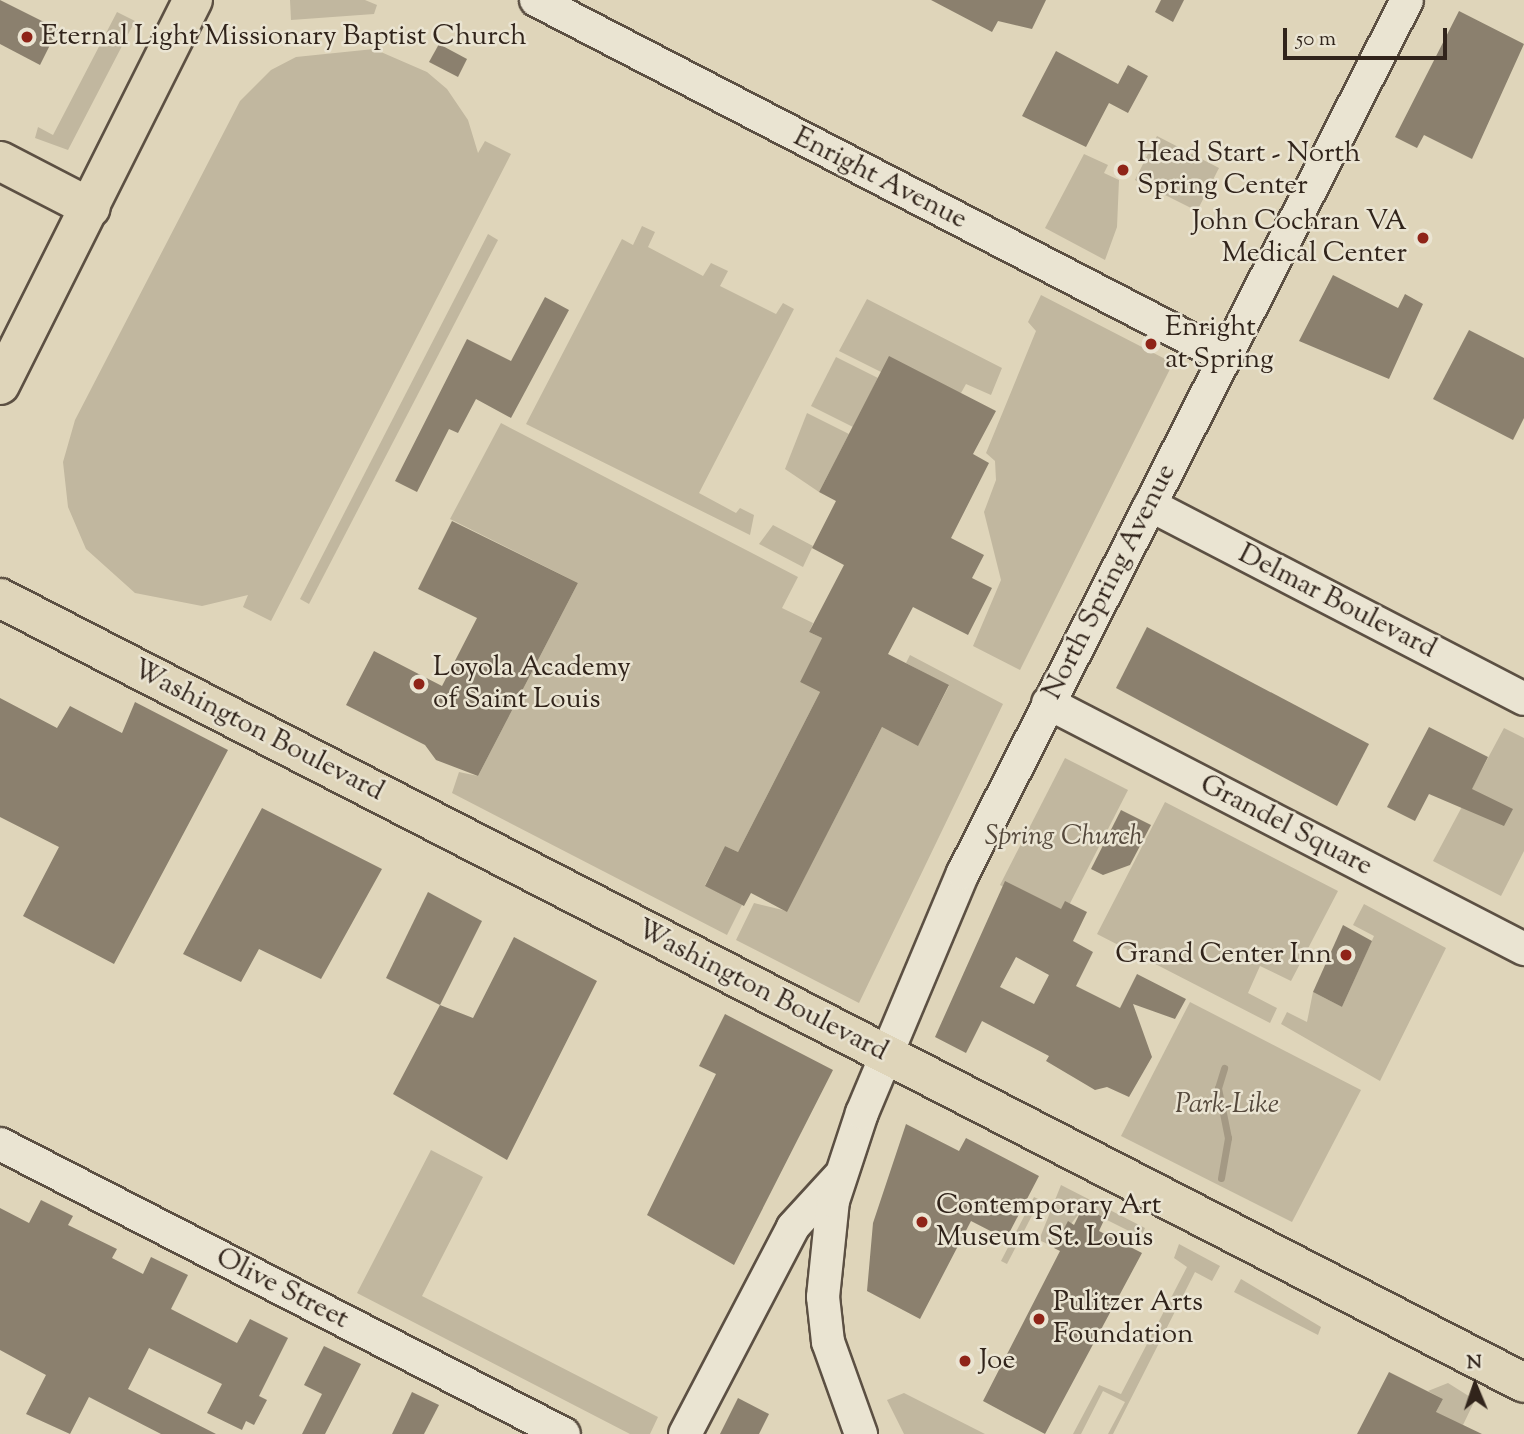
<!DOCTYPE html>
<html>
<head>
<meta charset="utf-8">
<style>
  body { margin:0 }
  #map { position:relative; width:1524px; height:1434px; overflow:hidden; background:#dfd5ba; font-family:"Sorts Mill Goudy",serif }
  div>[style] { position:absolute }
  .green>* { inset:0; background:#c1b79f }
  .stream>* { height:7px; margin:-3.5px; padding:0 3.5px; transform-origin:3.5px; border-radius:3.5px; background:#a49984 }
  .building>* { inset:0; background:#8b806e }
  .roads { filter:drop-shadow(2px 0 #5c5043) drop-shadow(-2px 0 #5c5043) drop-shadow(0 2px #5c5043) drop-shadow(0 -2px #5c5043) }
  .minor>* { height:32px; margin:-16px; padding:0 16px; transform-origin:16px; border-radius:16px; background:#eae4d2 }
  .major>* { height:38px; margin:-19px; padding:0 19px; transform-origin:19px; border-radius:19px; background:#dfd5ba }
  .dots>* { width:19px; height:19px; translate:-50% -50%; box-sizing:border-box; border:4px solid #eae4d2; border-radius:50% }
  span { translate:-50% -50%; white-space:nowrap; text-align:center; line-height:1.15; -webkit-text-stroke:5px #eae4d2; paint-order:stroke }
  .poi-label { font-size:28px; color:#31241b }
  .left { translate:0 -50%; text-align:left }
  .right { translate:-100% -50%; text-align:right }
  .street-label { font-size:28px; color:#31241b }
  .park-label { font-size:28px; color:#55493c; font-style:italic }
  .north { position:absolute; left:1440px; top:1350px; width:70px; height:70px; -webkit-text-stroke:5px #eae4d2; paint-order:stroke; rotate:358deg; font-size:19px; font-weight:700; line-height:28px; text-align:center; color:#31241b }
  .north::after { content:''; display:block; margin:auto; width:24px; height:32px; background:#31241b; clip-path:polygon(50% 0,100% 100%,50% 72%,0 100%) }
  .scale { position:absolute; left:1283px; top:28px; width:164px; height:32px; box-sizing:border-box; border:4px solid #31241b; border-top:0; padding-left:9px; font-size:21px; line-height:24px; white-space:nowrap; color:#31241b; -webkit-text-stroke:5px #eae4d2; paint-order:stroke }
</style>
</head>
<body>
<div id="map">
  <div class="green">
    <i style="clip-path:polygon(290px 0,365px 0,377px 5px,374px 14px,291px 20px)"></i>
    <i style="clip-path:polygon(117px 12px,135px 21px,68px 150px,35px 138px,38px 127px,53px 135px)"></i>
    <i style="clip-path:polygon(374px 49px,427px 72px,447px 89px,468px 120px,478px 153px,485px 141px,511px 154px,271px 621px,243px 607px,248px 595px,202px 606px,135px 593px,86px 549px,68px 507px,63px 462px,75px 420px,240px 101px,271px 70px,296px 57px)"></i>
    <i style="clip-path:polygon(1157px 136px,1219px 168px,1197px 211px,1135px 180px)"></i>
    <i style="clip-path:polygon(1084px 154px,1108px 165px,1104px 173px,1119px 180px,1117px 227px,1105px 260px,1045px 228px)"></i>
    <i style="clip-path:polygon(642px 226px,655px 232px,648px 247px,703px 276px,711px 263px,728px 271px,720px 286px,776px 314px,783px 303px,794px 309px,699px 493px,736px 513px,740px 508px,754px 515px,750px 535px,526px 424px,622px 239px,633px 245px)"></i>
    <i style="clip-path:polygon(488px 234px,498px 240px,309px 604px,300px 599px)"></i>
    <i style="clip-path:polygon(1041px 295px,1173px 363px,1020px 670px,973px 646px,1001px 580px,984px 512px,996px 480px,995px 461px,986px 453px,1036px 331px,1028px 322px)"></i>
    <i style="clip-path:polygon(867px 299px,1002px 368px,991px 395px,966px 384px,961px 393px,881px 372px,839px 351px)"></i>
    <i style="clip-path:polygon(836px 357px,878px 378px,853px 427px,811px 406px)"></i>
    <i style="clip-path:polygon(807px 413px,849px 434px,819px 492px,785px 469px)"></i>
    <i style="clip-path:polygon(501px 423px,798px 577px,782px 608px,813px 623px,809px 632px,822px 638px,800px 682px,820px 692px,738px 852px,725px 846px,705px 885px,742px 905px,727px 935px,452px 793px,459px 772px,478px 776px,578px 583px,450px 519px)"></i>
    <i style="clip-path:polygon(773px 525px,813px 546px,803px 567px,759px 544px)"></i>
    <i style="clip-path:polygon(910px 655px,1003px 704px,859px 1003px,736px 940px,754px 903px,787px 911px,882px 727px,918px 745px,949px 686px,906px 663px)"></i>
    <i style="clip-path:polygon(1504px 728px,1524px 738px,1524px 851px,1501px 896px,1433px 861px)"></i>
    <i style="clip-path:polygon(1065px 758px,1128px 790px,1063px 917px,1000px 885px)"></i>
    <i style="clip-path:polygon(1165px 802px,1338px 891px,1291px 981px,1260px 966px,1248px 993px,1277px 1008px,1270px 1023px,1097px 934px)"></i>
    <i style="clip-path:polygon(1364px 904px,1446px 948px,1380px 1081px,1281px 1024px,1287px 1012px,1307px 1022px,1313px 992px,1342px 1007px,1374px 936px,1353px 925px)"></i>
    <i style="clip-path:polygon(1190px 1002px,1361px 1090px,1292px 1222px,1121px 1136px)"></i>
    <i style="clip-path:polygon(431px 1150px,483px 1177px,422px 1296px,658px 1417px,650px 1434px,630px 1434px,357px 1293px)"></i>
    <i style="clip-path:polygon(1061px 1185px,1145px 1228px,1141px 1237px,1083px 1208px,1054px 1247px,1039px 1240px)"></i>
    <i style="clip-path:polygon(1034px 1197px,1040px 1200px,1007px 1264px,1001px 1261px)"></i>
    <i style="clip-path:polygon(1179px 1244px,1220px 1266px,1212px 1281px,1195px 1272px,1113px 1434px,1108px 1434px,1125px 1402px,1103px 1391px,1081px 1434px,1073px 1434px,1099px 1385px,1121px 1394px,1187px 1267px,1174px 1258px)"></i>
    <i style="clip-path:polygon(1241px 1279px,1321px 1327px,1318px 1335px,1234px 1292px)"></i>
    <i style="clip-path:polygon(1448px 1383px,1475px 1400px,1463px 1425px,1435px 1414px,1443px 1399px,1428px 1391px)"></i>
    <i style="clip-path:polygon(904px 1393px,985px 1434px,904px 1434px,887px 1400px)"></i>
  </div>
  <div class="stream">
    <i style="left:1221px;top:1178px;width:41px;rotate:-80.1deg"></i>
    <i style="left:1228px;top:1138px;width:51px;rotate:-101.3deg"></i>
    <i style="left:1218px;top:1088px;width:21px;rotate:-73deg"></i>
  </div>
  <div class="building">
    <i style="clip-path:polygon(0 0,58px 29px,40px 65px,0 44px)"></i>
    <i style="clip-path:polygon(931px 0,1046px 0,1032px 29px,998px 21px,992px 32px)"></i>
    <i style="clip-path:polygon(1161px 0,1184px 0,1173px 22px,1155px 12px)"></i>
    <i style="clip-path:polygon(1459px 11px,1524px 44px,1472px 159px,1424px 135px,1417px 148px,1395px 137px)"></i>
    <i style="clip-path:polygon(439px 44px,467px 59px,458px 77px,429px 62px)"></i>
    <i style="clip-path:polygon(1056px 51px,1118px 84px,1128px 65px,1148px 76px,1128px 113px,1109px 103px,1086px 147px,1022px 116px)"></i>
    <i style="clip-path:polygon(1333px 275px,1398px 308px,1405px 294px,1423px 304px,1389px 379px,1299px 341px)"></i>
    <i style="clip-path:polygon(545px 297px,569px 310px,511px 418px,476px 399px,458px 433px,449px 429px,417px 492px,395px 481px,467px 339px,511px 361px)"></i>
    <i style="clip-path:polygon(1469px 330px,1524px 358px,1524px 418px,1513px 440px,1433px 399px)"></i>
    <i style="clip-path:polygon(889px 356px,996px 411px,973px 454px,989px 463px,951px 538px,984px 555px,972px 578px,992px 588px,968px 635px,913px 607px,888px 654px,949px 685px,918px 746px,882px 727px,787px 912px,751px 893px,744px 906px,705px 886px,725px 846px,738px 852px,820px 692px,800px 682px,822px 638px,809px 632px,844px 565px,812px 548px,836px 501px,819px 492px)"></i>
    <i style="clip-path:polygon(452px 521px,578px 583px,478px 776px,436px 760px,425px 745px,346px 705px,374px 651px,442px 686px,477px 618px,418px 589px)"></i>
    <i style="clip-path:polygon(1147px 627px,1369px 744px,1337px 806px,1116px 688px)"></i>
    <i style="clip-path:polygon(0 698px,57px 728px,70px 706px,122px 733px,135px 702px,228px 750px,114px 964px,23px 916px,59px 847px,0 817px)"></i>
    <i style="clip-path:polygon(1429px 727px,1488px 757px,1472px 789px,1513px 809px,1504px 826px,1429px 794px,1415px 821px,1387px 807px)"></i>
    <i style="clip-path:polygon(262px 808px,382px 869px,321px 979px,259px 949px,241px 982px,183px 954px)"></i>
    <i style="clip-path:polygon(1121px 810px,1151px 825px,1130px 865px,1103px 875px,1091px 869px)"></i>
    <i style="clip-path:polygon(evenodd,1005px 881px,1061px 909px,1065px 901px,1087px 912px,1073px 941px,1093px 952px,1076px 986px,1120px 1008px,1137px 974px,1186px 999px,1175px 1019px,1133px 1004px,1152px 1057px,1129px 1097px,1107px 1087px,1095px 1090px,1046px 1061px,1049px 1056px,982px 1021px,966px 1053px,935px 1037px,1005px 881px,1016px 957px,1049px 975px,1034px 1004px,1000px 987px,1016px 957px)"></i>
    <i style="clip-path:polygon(428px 892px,482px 921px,440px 1005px,386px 978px)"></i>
    <i style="clip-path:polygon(1343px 925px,1372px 941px,1342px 1007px,1313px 992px)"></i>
    <i style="clip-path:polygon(514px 937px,597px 981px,507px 1160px,393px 1094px,440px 1005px,473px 1018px)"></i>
    <i style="clip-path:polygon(725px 1014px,833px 1070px,734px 1265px,647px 1215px,716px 1074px,699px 1066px)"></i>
    <i style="clip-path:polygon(906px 1124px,959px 1151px,966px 1138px,1039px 1176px,1006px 1239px,971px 1221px,920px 1319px,867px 1291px,873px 1223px)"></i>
    <i style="clip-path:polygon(41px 1200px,73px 1216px,68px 1225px,117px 1249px,112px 1258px,143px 1274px,151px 1257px,188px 1275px,171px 1309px,237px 1343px,250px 1319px,288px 1338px,259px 1396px,267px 1400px,254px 1425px,246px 1421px,242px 1430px,207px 1413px,222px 1384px,149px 1348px,128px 1389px,216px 1434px,161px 1434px,89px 1397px,70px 1434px,26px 1414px,46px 1375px,0 1350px,0 1208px,29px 1223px)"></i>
    <i style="clip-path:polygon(1083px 1207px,1105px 1218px,1099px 1231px,1142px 1253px,1045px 1434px,983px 1401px,1060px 1251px,1054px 1248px,1068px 1221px,1074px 1225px)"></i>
    <i style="clip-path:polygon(324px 1346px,361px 1364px,325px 1434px,302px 1434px,322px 1394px,304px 1385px)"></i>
    <i style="clip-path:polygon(1389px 1372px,1443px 1399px,1436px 1412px,1482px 1434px,1357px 1434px)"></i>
    <i style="clip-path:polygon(412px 1392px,439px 1405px,424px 1434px,392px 1434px)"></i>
    <i style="clip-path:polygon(738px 1398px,769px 1414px,759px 1434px,720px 1434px)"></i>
  </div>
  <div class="roads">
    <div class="minor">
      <i style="left:536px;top:0;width:776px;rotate:27.39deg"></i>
      <i style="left:1150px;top:505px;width:421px;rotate:27.4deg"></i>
      <i style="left:1048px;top:703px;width:536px;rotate:27.33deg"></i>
      <i style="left:0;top:1144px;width:634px;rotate:27.21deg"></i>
      <i style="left:685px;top:1434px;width:233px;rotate:-62.4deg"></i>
      <i style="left:793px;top:1227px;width:68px;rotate:-47.4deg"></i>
      <i style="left:861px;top:1434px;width:98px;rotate:-109.7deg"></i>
      <i style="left:828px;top:1342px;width:45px;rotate:-96.3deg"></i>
      <i style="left:823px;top:1297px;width:97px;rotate:-84.1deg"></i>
      <i style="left:833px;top:1201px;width:93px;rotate:-71.8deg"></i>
      <i style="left:862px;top:1113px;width:260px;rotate:-67.2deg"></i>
      <i style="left:963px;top:873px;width:979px;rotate:-63.04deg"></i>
    </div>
    <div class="major">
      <i style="left:0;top:161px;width:102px;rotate:27.3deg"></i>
      <i style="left:0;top:385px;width:431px;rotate:-63.4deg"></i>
      <i style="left:0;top:598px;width:1714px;rotate:27.25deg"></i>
    </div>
  </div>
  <div class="dots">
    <i style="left:27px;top:37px;background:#8f2418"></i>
    <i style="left:1123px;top:170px;background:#8f2418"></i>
    <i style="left:1423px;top:238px;background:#8f2418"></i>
    <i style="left:1151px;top:344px;background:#8f2418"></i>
    <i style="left:419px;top:684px;background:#8f2418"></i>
    <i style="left:1346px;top:955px;background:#8f2418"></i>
    <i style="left:922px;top:1222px;background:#8f2418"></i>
    <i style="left:1039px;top:1319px;background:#8f2418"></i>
    <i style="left:965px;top:1361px;background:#8f2418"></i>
  </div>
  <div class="poi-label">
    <span class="left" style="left:41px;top:37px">Eternal Light Missionary Baptist Church</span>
    <span class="left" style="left:1137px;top:170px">Head Start - North<br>Spring Center</span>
    <span class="right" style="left:1407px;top:238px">John Cochran VA<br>Medical Center</span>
    <span class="left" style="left:1165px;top:344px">Enright<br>at Spring</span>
    <span class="left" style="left:433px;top:684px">Loyola Academy<br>of Saint Louis</span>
    <span class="right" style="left:1332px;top:955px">Grand Center Inn</span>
    <span class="left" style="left:936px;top:1222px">Contemporary Art<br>Museum St. Louis</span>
    <span class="left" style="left:1053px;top:1319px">Pulitzer Arts<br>Foundation</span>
    <span class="left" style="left:979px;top:1361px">Joe</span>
  </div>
  <div class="street-label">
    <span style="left:880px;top:179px;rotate:27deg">Enright Avenue</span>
    <span style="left:1110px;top:582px;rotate:-63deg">North Spring Avenue</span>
    <span style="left:1337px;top:602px;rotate:27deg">Delmar Boulevard</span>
    <span style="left:258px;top:731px;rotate:27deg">Washington Boulevard</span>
    <span style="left:1286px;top:826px;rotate:27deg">Grandel Square</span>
    <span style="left:762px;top:991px;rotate:27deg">Washington Boulevard</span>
    <span style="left:282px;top:1289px;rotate:27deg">Olive Street</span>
  </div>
  <div class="park-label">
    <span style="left:1064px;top:837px">Spring Church</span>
    <span style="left:1227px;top:1105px">Park-Like</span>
  </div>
  <div class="north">N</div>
  <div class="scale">50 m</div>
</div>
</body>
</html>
